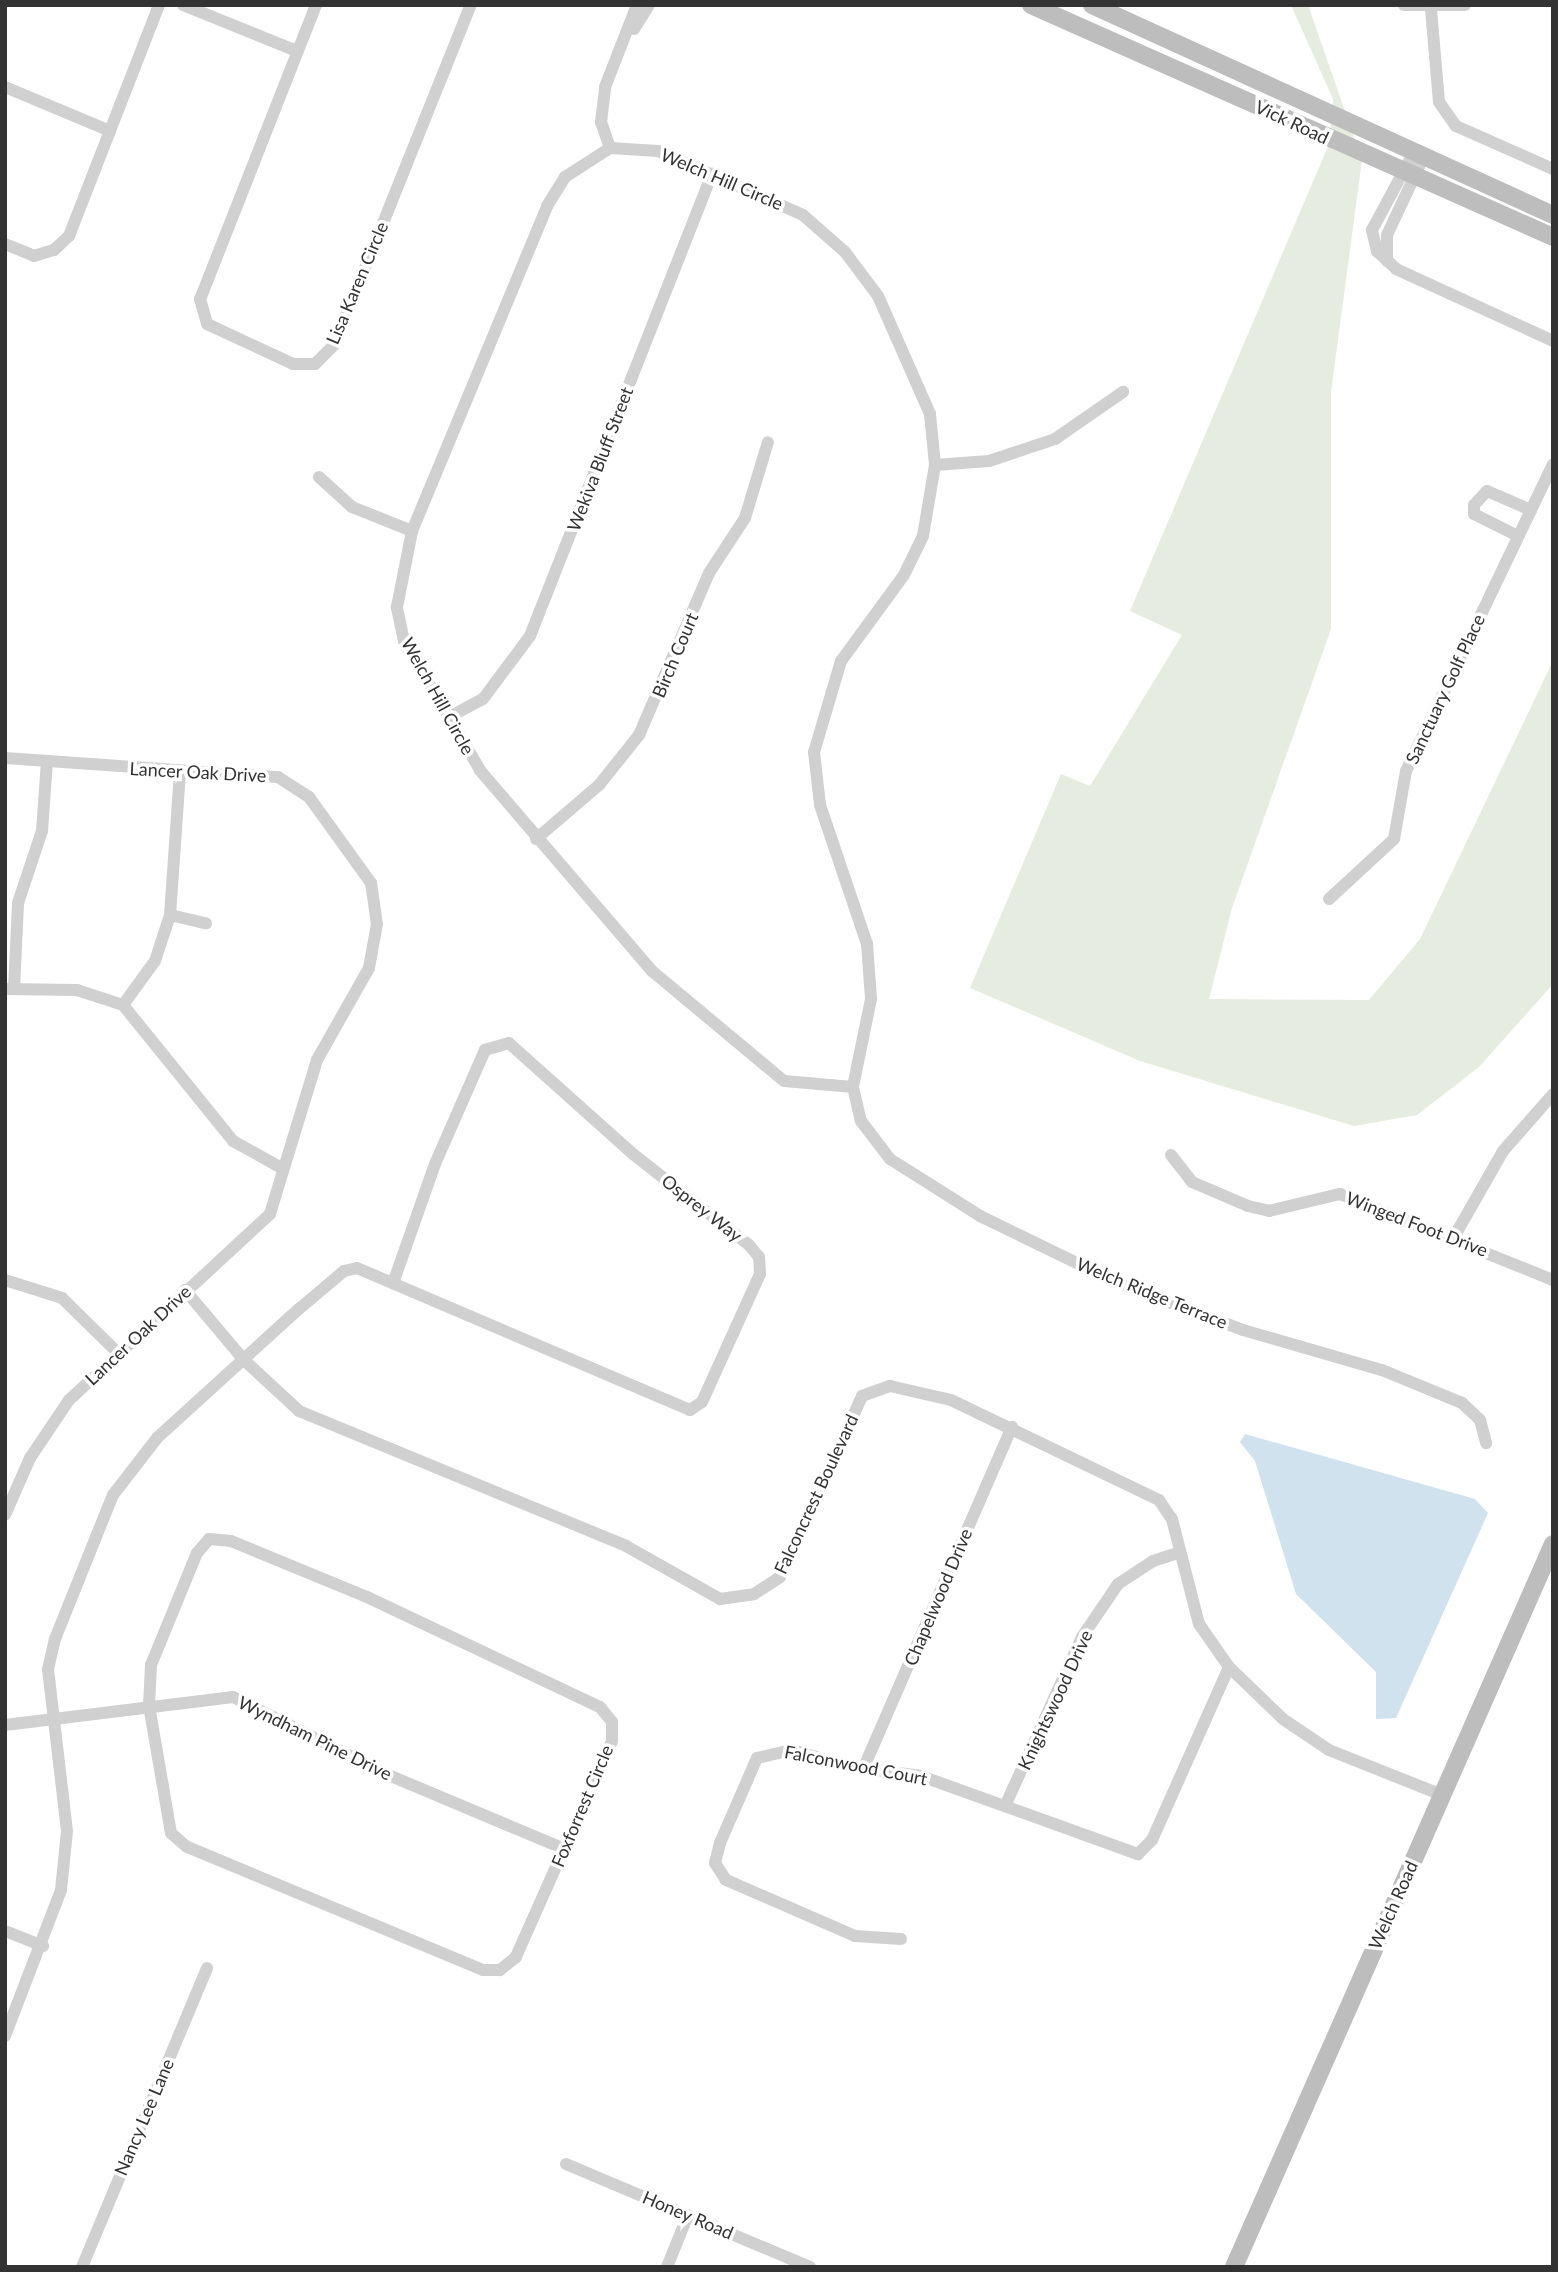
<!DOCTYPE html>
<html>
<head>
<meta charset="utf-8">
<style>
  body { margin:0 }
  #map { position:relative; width:1558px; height:2272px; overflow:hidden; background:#fff; font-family:Lato,sans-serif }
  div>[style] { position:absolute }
  .green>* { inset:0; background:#e6ecdf }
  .water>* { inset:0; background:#cfe2ee }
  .street>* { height:12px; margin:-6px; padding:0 6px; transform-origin:6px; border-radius:6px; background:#d0d0d0 }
  .secondary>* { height:18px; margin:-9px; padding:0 9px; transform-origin:9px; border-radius:9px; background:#bdbdbd }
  span { translate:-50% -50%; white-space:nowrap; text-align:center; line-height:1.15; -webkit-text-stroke:7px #fff; paint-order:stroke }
  .street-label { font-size:18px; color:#333 }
  .frame { position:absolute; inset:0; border:7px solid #333; pointer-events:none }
</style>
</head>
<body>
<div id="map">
  <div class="green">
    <i style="clip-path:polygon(1291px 5px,1308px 5px,1362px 160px,1331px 392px,1331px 629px,1232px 908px,1209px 999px,1369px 1000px,1420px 939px,1553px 661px,1553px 984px,1479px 1067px,1417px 1115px,1354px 1126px,1140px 1061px,970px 988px,1061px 774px,1090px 786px,1182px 635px,1130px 611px,1329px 144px,1333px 99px)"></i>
  </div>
  <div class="water">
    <i style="clip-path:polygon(1245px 1434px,1475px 1499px,1488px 1513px,1396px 1718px,1376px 1719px,1376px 1672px,1296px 1594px,1255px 1461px,1240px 1442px)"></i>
  </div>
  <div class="street">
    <i style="left:183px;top:5px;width:123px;rotate:22deg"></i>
    <i style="left:316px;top:5px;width:316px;rotate:111.5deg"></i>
    <i style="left:200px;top:299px;width:26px;rotate:74deg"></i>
    <i style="left:207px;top:324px;width:95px;rotate:24.9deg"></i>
    <i style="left:293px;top:364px;width:22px"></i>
    <i style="left:315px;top:364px;width:27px;rotate:-45deg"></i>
    <i style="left:334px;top:345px;width:367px;rotate:-68.1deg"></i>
    <i style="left:1404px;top:5px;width:61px"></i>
    <i style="left:1431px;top:9px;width:93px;rotate:85.1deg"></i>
    <i style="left:1439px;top:102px;width:29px;rotate:55deg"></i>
    <i style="left:1456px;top:126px;width:106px;rotate:23.9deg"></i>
    <i style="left:634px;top:29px;width:28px;rotate:-58deg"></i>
    <i style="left:5px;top:87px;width:114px;rotate:22.7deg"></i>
    <i style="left:610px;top:148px;width:48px;rotate:3.6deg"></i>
    <i style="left:658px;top:151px;width:158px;rotate:23.8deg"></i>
    <i style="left:803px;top:215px;width:56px;rotate:41.4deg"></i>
    <i style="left:845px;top:252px;width:55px;rotate:53.1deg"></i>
    <i style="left:878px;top:296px;width:129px;rotate:66.2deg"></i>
    <i style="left:930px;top:414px;width:51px;rotate:84.4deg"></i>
    <i style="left:935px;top:465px;width:72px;rotate:99.6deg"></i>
    <i style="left:923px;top:536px;width:43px;rotate:116deg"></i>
    <i style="left:904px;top:575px;width:107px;rotate:126.2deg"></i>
    <i style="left:841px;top:661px;width:95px;rotate:106.5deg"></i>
    <i style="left:814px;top:752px;width:53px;rotate:83.5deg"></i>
    <i style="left:820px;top:805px;width:147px;rotate:71.3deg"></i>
    <i style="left:867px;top:944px;width:55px;rotate:85.8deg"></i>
    <i style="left:871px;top:999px;width:90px;rotate:101.6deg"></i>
    <i style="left:853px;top:1087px;width:69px;rotate:-175deg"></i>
    <i style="left:784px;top:1081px;width:172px;rotate:-140.2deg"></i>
    <i style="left:652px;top:971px;width:265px;rotate:-130.6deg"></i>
    <i style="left:480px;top:770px;width:150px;rotate:-120.5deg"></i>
    <i style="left:404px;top:641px;width:35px;rotate:-102deg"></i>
    <i style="left:397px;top:607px;width:77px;rotate:-78.8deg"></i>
    <i style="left:412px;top:531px;width:352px;rotate:-67.4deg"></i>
    <i style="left:547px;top:206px;width:34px;rotate:-58deg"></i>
    <i style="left:565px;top:177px;width:54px;rotate:-32.8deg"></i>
    <i style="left:610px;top:148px;width:28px;rotate:-109deg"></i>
    <i style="left:601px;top:122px;width:35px;rotate:-83deg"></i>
    <i style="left:605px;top:87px;width:88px;rotate:-68.7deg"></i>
    <i style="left:1414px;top:152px;width:89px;rotate:118.3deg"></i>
    <i style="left:1372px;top:230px;width:22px;rotate:77deg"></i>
    <i style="left:1377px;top:251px;width:26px;rotate:43deg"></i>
    <i style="left:1396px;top:269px;width:173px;rotate:24.6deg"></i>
    <i style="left:5px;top:244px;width:31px;rotate:22deg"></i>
    <i style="left:34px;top:256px;width:21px;rotate:-17deg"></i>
    <i style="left:54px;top:250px;width:21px;rotate:-43deg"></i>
    <i style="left:69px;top:236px;width:248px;rotate:-68.7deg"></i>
    <i style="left:1387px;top:261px;width:26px;rotate:-90deg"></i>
    <i style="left:1387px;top:235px;width:87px;rotate:-64.9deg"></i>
    <i style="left:935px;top:465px;width:54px;rotate:-4.2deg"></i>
    <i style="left:989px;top:461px;width:70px;rotate:-18.4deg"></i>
    <i style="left:1055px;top:439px;width:83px;rotate:-34.7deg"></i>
    <i style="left:319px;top:477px;width:45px;rotate:42.3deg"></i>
    <i style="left:352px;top:507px;width:65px;rotate:21.8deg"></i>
    <i style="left:1518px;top:536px;width:49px;rotate:-153.4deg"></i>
    <i style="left:1474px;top:514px;width:9px;rotate:-90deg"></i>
    <i style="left:1474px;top:505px;width:19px;rotate:-47deg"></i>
    <i style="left:1487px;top:491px;width:48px;rotate:23.4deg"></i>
    <i style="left:449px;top:717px;width:38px;rotate:-28deg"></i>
    <i style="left:483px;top:699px;width:79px;rotate:-53.3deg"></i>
    <i style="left:530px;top:636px;width:497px;rotate:-68.5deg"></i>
    <i style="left:5px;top:758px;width:274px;rotate:4deg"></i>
    <i style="left:278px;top:777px;width:37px;rotate:33deg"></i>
    <i style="left:309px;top:797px;width:106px;rotate:54.2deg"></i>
    <i style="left:371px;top:883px;width:41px;rotate:81.7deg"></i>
    <i style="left:377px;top:924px;width:45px;rotate:100.3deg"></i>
    <i style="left:369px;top:968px;width:106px;rotate:119.5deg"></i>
    <i style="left:317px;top:1060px;width:161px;rotate:107deg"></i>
    <i style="left:270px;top:1214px;width:274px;rotate:137.2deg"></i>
    <i style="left:69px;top:1400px;width:70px;rotate:123.9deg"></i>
    <i style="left:30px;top:1458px;width:62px;rotate:113.7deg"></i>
    <i style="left:536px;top:839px;width:83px;rotate:-40.6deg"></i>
    <i style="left:599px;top:785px;width:64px;rotate:-51.3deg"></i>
    <i style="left:639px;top:735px;width:176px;rotate:-66.6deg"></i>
    <i style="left:709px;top:573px;width:66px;rotate:-56.8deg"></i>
    <i style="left:745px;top:518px;width:79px;rotate:-73.2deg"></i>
    <i style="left:1329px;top:899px;width:88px;rotate:-42.7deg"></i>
    <i style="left:1394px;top:839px;width:69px;rotate:-80deg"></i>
    <i style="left:1406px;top:771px;width:340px;rotate:-64.4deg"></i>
    <i style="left:170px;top:915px;width:37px;rotate:13deg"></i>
    <i style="left:5px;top:989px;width:72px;rotate:0.8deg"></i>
    <i style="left:77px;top:990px;width:48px;rotate:18.1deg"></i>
    <i style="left:123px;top:1005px;width:175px;rotate:51deg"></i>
    <i style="left:233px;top:1141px;width:54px;rotate:29deg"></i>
    <i style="left:14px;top:989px;width:86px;rotate:-87.3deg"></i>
    <i style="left:18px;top:903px;width:76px;rotate:-71.6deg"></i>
    <i style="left:42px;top:831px;width:69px;rotate:-85.9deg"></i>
    <i style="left:123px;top:1005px;width:54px;rotate:-54deg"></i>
    <i style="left:155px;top:961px;width:48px;rotate:-71.9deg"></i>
    <i style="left:170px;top:915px;width:144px;rotate:-86deg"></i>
    <i style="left:853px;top:1087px;width:35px;rotate:77deg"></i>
    <i style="left:861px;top:1121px;width:48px;rotate:52.7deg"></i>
    <i style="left:890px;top:1159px;width:107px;rotate:32.3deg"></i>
    <i style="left:980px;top:1216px;width:158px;rotate:25.9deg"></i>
    <i style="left:1122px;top:1285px;width:129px;rotate:20.4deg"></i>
    <i style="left:1243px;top:1330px;width:145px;rotate:16.1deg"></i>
    <i style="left:1382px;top:1370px;width:87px;rotate:22.4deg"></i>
    <i style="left:1462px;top:1403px;width:25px;rotate:43deg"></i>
    <i style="left:1480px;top:1420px;width:24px;rotate:75deg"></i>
    <i style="left:1171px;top:1155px;width:34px;rotate:52deg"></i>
    <i style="left:1192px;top:1182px;width:61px;rotate:23.2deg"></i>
    <i style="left:1248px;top:1206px;width:22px;rotate:13deg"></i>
    <i style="left:1269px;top:1211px;width:73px;rotate:-13.5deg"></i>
    <i style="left:1340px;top:1194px;width:230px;rotate:22deg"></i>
    <i style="left:1454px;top:1237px;width:99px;rotate:-60.3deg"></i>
    <i style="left:1503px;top:1151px;width:76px;rotate:-48.7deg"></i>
    <i style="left:5px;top:1280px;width:60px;rotate:17.5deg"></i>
    <i style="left:62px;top:1298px;width:76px;rotate:44.5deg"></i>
    <i style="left:185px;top:1290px;width:92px;rotate:49.9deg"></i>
    <i style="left:244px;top:1360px;width:75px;rotate:42.8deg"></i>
    <i style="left:299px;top:1411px;width:354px;rotate:22.4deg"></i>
    <i style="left:626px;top:1546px;width:108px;rotate:29.4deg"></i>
    <i style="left:720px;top:1599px;width:34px;rotate:-8deg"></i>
    <i style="left:754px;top:1594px;width:31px;rotate:-33deg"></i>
    <i style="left:780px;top:1577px;width:199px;rotate:-65.6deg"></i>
    <i style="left:862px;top:1396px;width:30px;rotate:-20deg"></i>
    <i style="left:890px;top:1386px;width:63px;rotate:12.9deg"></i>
    <i style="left:951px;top:1400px;width:231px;rotate:25.7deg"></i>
    <i style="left:1159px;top:1500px;width:23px;rotate:56deg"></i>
    <i style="left:1172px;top:1519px;width:108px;rotate:75.6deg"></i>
    <i style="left:1199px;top:1624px;width:52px;rotate:55.1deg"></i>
    <i style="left:1229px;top:1667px;width:75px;rotate:43.9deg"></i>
    <i style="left:1283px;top:1719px;width:55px;rotate:34deg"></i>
    <i style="left:1329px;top:1750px;width:122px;rotate:21.7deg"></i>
    <i style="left:209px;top:1539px;width:22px;rotate:5deg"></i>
    <i style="left:231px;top:1541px;width:147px;rotate:22.4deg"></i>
    <i style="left:367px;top:1597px;width:258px;rotate:25.3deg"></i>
    <i style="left:600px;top:1707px;width:19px;rotate:51deg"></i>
    <i style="left:612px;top:1722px;width:19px;rotate:90deg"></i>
    <i style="left:612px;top:1741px;width:236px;rotate:114deg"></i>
    <i style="left:516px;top:1957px;width:21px;rotate:141deg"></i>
    <i style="left:500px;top:1970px;width:17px;rotate:180deg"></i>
    <i style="left:483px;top:1970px;width:321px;rotate:-157.4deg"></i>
    <i style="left:187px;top:1847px;width:21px;rotate:-139deg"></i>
    <i style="left:171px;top:1833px;width:130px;rotate:-99.8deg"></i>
    <i style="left:149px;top:1705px;width:40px;rotate:-87.1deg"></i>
    <i style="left:151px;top:1665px;width:121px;rotate:-67.7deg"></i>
    <i style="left:197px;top:1553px;width:18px;rotate:-49deg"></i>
    <i style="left:5px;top:1725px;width:230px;rotate:-7deg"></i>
    <i style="left:233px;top:1697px;width:171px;rotate:26.7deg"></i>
    <i style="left:386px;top:1774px;width:193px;rotate:22.8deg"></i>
    <i style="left:864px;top:1767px;width:371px;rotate:-66.5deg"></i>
    <i style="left:1005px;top:1806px;width:186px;rotate:-65.5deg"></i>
    <i style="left:1082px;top:1637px;width:64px;rotate:-55.8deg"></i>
    <i style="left:1118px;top:1584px;width:42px;rotate:-33.3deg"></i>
    <i style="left:1153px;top:1561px;width:26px;rotate:-18deg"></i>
    <i style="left:5px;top:1931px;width:41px;rotate:21.5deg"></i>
    <i style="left:901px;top:1939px;width:46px;rotate:-176.3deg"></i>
    <i style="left:855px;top:1936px;width:141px;rotate:-156.5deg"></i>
    <i style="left:726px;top:1880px;width:20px;rotate:-123deg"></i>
    <i style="left:715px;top:1863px;width:21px;rotate:-76deg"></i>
    <i style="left:720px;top:1843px;width:93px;rotate:-66.5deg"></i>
    <i style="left:757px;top:1758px;width:37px;rotate:-13deg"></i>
    <i style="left:793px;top:1750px;width:54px;rotate:17.1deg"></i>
    <i style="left:845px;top:1766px;width:77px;rotate:7.5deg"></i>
    <i style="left:921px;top:1776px;width:231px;rotate:19.8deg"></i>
    <i style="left:1138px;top:1854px;width:20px;rotate:-45deg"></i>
    <i style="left:1152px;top:1840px;width:189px;rotate:-66deg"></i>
    <i style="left:5px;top:2036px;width:156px;rotate:-69deg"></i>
    <i style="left:61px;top:1890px;width:59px;rotate:-84.2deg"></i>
    <i style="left:67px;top:1831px;width:163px;rotate:-96.7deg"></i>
    <i style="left:48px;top:1669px;width:31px;rotate:-77deg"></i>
    <i style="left:55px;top:1639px;width:155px;rotate:-68.1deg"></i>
    <i style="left:113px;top:1495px;width:72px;rotate:-52.3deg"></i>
    <i style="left:157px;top:1438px;width:192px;rotate:-42.3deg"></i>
    <i style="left:299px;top:1309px;width:59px;rotate:-40.2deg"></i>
    <i style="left:344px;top:1271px;width:13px;rotate:-13deg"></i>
    <i style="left:357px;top:1268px;width:362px;rotate:23.1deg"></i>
    <i style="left:690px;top:1410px;width:14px;rotate:-34deg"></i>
    <i style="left:702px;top:1402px;width:141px;rotate:-65.6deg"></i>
    <i style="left:760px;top:1274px;width:17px;rotate:-93deg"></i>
    <i style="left:759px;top:1257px;width:16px;rotate:-130deg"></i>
    <i style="left:749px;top:1245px;width:147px;rotate:-141.9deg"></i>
    <i style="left:633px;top:1154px;width:166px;rotate:-138.2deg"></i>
    <i style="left:509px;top:1043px;width:25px;rotate:164deg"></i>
    <i style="left:485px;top:1050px;width:124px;rotate:113.7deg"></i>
    <i style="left:435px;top:1164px;width:126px;rotate:109.4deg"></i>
    <i style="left:566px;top:2164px;width:265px;rotate:22.9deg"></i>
    <i style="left:82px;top:2267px;width:324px;rotate:-67.3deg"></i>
    <i style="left:667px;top:2267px;width:56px;rotate:-68deg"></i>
  </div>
  <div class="secondary">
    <i style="left:1031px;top:5px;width:571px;rotate:23.96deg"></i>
    <i style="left:1092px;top:5px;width:507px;rotate:24.49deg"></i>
    <i style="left:1234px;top:2267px;width:790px;rotate:-66.19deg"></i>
  </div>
  <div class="street-label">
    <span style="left:1292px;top:122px;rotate:25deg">Vick Road</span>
    <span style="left:722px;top:179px;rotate:23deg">Welch Hill Circle</span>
    <span style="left:357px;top:283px;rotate:-67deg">Lisa Karen Circle</span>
    <span style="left:600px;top:459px;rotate:-69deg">Wekiva Bluff Street</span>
    <span style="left:675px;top:655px;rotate:-67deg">Birch Court</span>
    <span style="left:1445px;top:689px;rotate:-65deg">Sanctuary Golf Place</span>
    <span style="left:438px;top:696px;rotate:61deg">Welch Hill Circle</span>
    <span style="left:198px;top:772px;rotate:3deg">Lancer Oak Drive</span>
    <span style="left:702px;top:1208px;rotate:38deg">Osprey Way</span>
    <span style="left:1417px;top:1224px;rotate:21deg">Winged Foot Drive</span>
    <span style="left:1152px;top:1293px;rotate:22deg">Welch Ridge Terrace</span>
    <span style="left:138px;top:1335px;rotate:-43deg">Lancer Oak Drive</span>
    <span style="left:816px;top:1494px;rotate:-65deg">Falconcrest Boulevard</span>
    <span style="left:938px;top:1597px;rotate:-67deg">Chapelwood Drive</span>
    <span style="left:1055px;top:1700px;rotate:-65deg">Knightswood Drive</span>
    <span style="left:315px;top:1738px;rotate:26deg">Wyndham Pine Drive</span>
    <span style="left:856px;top:1765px;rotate:11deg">Falconwood Court</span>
    <span style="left:582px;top:1806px;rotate:-67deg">Foxforrest Circle</span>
    <span style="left:1393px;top:1905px;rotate:-66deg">Welch Road</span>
    <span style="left:144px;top:2117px;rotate:-67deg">Nancy Lee Lane</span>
    <span style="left:688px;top:2215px;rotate:23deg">Honey Road</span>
  </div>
  <div class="frame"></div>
</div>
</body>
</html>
